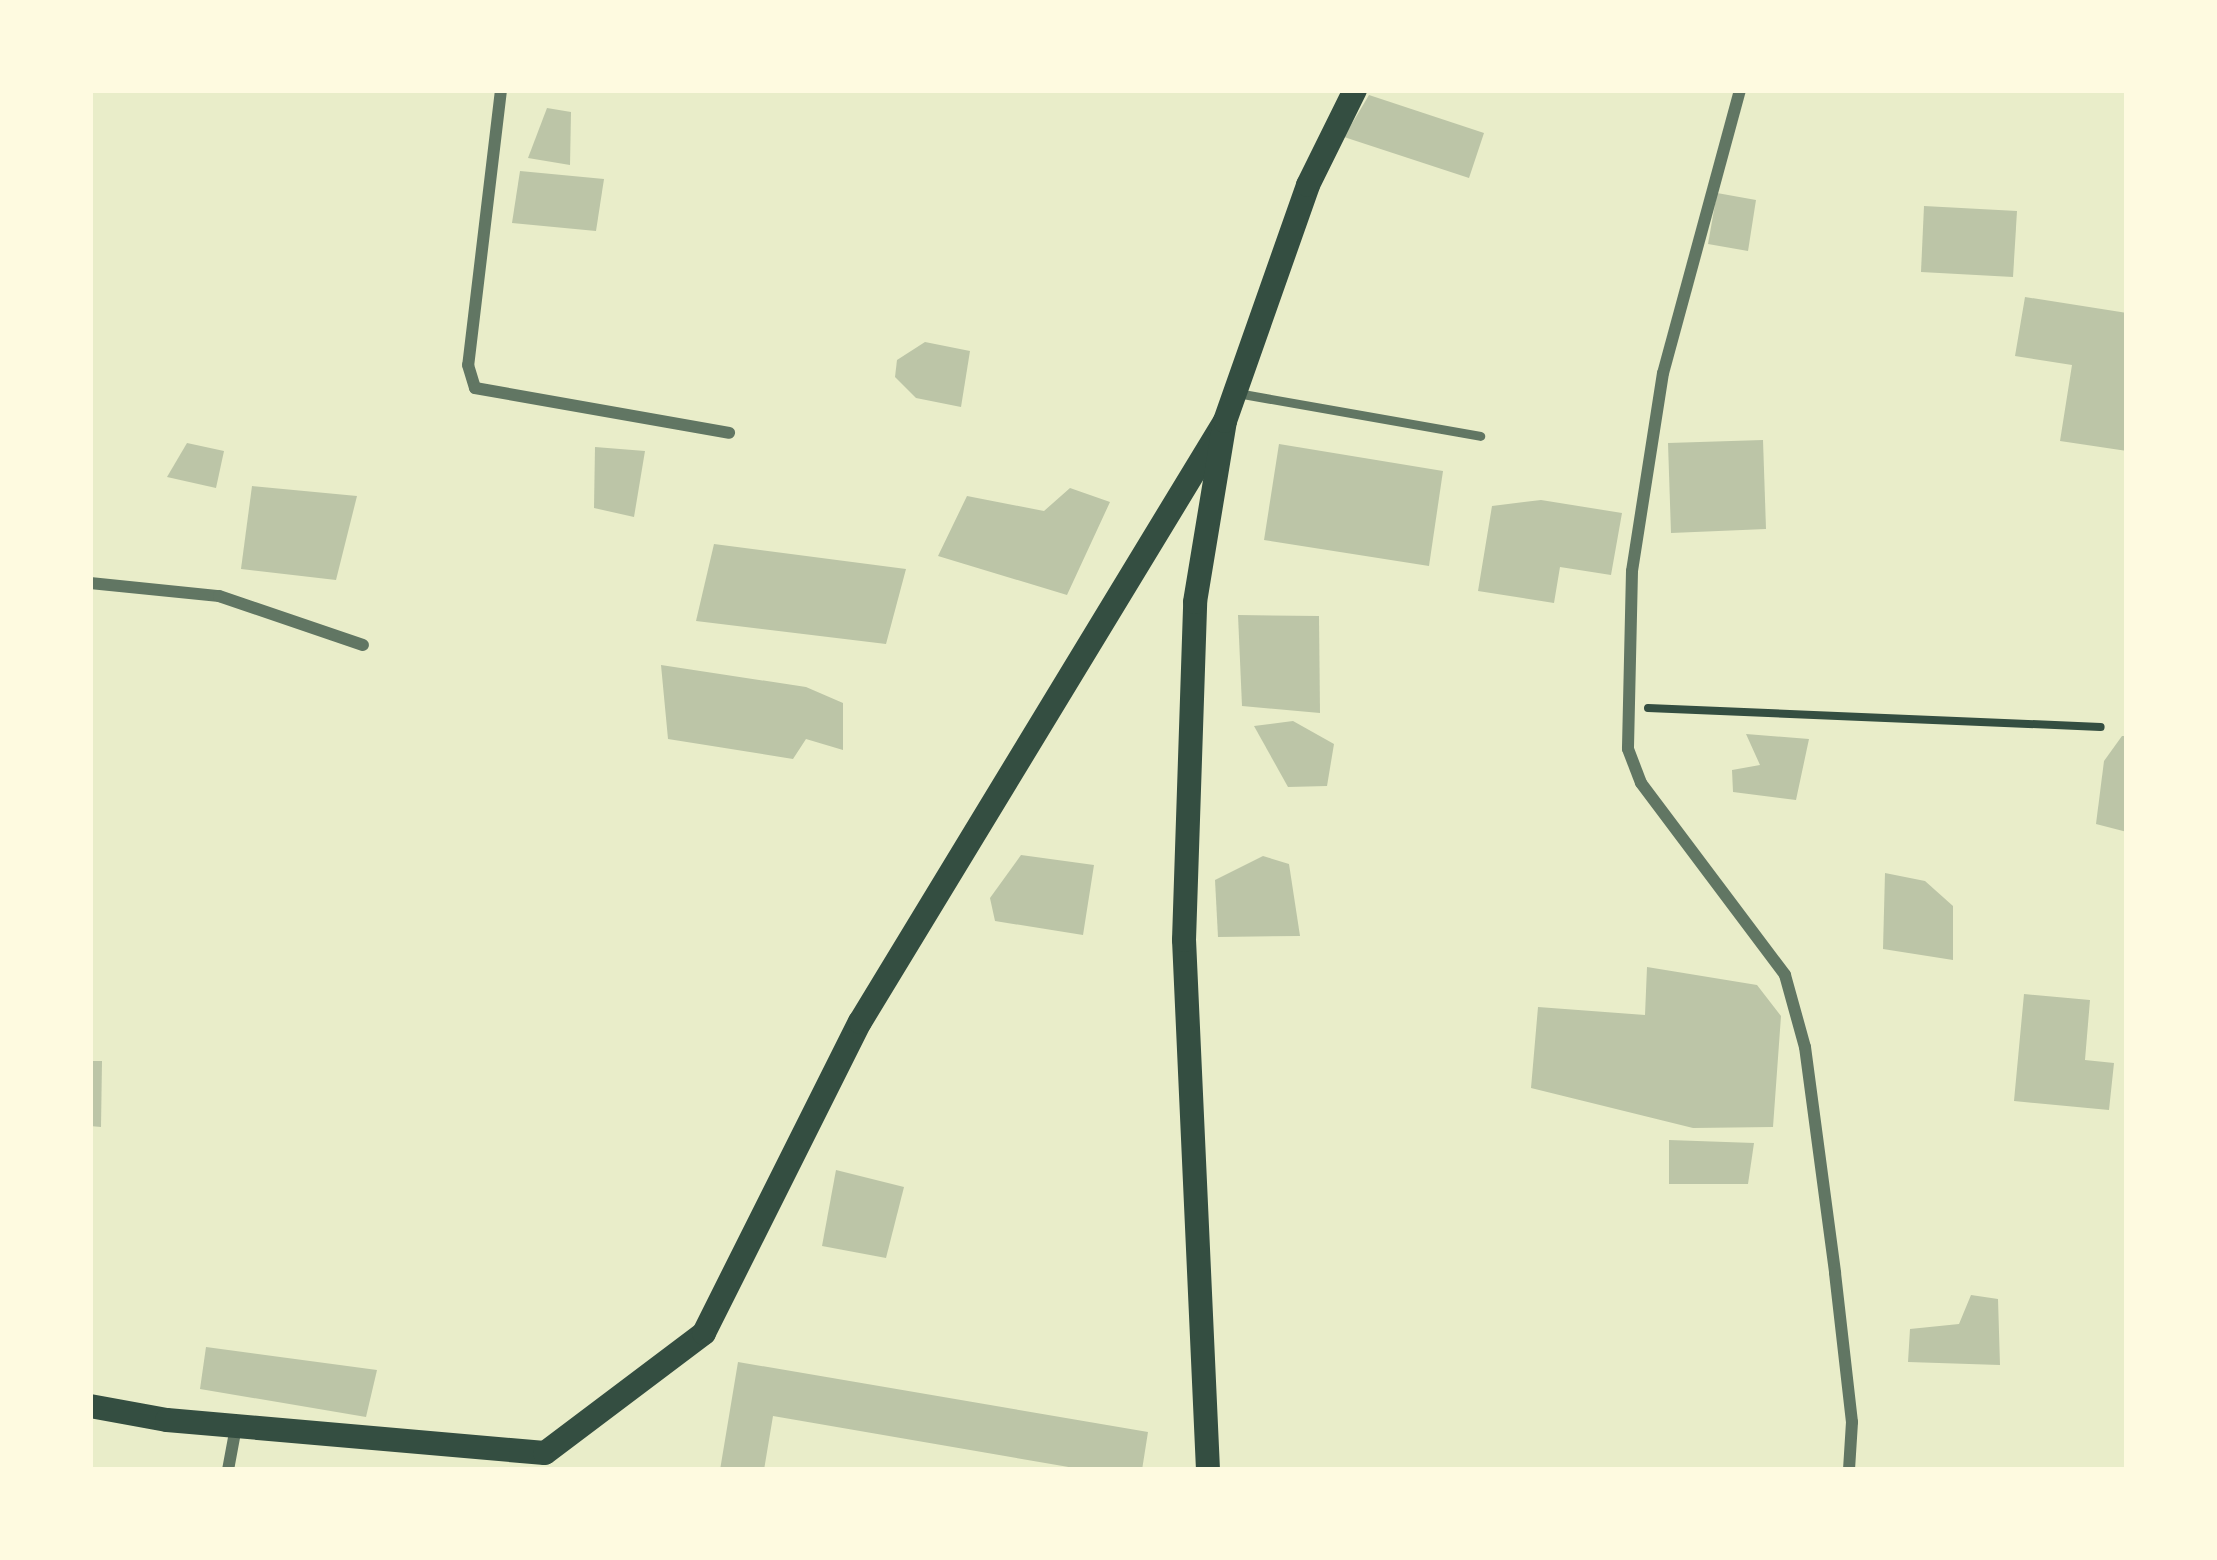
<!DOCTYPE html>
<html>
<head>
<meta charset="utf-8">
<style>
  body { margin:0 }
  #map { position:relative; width:2217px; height:1560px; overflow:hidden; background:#e9edc9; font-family:"Nunito Sans",sans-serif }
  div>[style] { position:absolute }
  .building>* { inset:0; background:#bcc5a7 }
  .path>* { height:8px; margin:-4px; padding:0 4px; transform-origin:4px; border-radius:4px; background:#344e41 }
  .service>* { height:9px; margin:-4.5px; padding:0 4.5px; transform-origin:4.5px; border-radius:4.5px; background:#617663 }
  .minor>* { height:12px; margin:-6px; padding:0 6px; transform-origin:6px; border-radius:6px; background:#617663 }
  .secondary>* { height:24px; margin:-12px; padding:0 12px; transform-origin:12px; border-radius:12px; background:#344e41 }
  span { translate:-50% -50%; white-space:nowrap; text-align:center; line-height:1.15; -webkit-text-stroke:9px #fefae0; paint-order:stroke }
  .frame { position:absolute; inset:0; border:93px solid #fefae0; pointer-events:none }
</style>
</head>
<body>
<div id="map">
  <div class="building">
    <i style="clip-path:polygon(1369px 95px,1484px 133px,1469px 178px,1344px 137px)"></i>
    <i style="clip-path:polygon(547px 108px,571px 112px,570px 165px,528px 158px)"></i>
    <i style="clip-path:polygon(520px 171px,604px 179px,596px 231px,512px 223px)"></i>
    <i style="clip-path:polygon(1717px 193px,1756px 200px,1748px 251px,1708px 244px)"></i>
    <i style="clip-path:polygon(1924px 206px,2017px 211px,2013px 277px,1921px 272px)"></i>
    <i style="clip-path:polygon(2025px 297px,2127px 313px,2127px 451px,2060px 441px,2072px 365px,2015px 356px)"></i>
    <i style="clip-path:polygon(925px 342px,970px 351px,961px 407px,916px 398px,895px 377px,897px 360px)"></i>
    <i style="clip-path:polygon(1763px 440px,1766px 529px,1671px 533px,1668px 443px)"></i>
    <i style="clip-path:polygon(187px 443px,224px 451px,216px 488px,167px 477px)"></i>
    <i style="clip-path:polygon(1279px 444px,1443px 471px,1429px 566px,1264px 540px)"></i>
    <i style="clip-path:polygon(595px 447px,645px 451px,634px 517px,594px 508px)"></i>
    <i style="clip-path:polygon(252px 486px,357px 496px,336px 580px,241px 569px)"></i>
    <i style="clip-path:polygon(1070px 488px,1110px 502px,1067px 595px,938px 556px,967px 496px,1044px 511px)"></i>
    <i style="clip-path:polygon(1541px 500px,1622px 513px,1611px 575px,1560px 567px,1554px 603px,1478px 591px,1492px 506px)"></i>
    <i style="clip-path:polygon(714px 544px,906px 569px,886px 644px,696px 621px)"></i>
    <i style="clip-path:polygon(1238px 615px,1319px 616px,1320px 713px,1242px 706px)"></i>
    <i style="clip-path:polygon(661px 665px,806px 687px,843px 703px,843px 750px,806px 739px,793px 759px,668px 739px)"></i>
    <i style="clip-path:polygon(1293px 721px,1334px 744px,1327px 786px,1288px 787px,1254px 726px)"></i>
    <i style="clip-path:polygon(1746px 734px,1809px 739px,1796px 800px,1733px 792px,1732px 770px,1760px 765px)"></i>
    <i style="clip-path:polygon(2122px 736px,2127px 736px,2127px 832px,2096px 824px,2104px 761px)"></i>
    <i style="clip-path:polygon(1021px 855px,1094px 865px,1083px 935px,995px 921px,990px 898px)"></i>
    <i style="clip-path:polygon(1263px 856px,1289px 864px,1300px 936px,1218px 937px,1215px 880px)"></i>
    <i style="clip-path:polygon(1885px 873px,1925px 881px,1953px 906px,1953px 960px,1883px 949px)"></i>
    <i style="clip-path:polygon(1647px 967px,1757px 985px,1781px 1016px,1773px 1127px,1693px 1128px,1531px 1088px,1538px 1007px,1645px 1015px)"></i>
    <i style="clip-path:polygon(2024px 994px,2090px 1000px,2085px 1060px,2114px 1063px,2109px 1110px,2014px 1101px)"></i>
    <i style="clip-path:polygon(90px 1061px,102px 1061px,101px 1127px,90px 1126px)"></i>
    <i style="clip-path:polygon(1669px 1140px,1754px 1143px,1748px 1184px,1669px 1184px)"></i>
    <i style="clip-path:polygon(836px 1170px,904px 1187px,886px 1258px,822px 1246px)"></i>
    <i style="clip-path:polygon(1971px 1295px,1998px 1299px,2000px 1365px,1908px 1362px,1910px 1329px,1959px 1324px)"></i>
    <i style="clip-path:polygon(206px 1347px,377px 1370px,366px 1417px,200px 1389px)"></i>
    <i style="clip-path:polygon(738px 1362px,1148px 1432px,1142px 1470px,1086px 1470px,773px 1416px,764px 1470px,720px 1470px)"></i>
  </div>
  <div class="path">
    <i style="left:1648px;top:708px;width:453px;rotate:2.4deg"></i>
  </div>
  <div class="service">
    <i style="left:1237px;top:393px;width:247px;rotate:10deg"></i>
  </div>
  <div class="minor">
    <i style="left:501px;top:90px;width:277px;rotate:96.8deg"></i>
    <i style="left:468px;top:365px;width:24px;rotate:73deg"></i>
    <i style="left:475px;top:388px;width:258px;rotate:10deg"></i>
    <i style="left:1740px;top:90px;width:293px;rotate:105.2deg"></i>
    <i style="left:1663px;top:373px;width:200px;rotate:98.9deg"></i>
    <i style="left:1632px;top:571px;width:178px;rotate:91.3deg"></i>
    <i style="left:1628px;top:749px;width:36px;rotate:69deg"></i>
    <i style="left:1641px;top:783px;width:240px;rotate:53.1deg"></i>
    <i style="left:1785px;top:975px;width:75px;rotate:74.5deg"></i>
    <i style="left:1805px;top:1047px;width:228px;rotate:82.4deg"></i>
    <i style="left:1835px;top:1273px;width:150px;rotate:83.5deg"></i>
    <i style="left:1852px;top:1422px;width:48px;rotate:93.6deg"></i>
    <i style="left:90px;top:583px;width:130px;rotate:5.8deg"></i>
    <i style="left:219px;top:596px;width:152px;rotate:18.8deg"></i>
    <i style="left:228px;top:1470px;width:44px;rotate:-79.5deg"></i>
  </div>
  <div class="secondary">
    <i style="left:90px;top:1406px;width:78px;rotate:10.3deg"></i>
    <i style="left:167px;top:1420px;width:379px;rotate:5deg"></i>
    <i style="left:545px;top:1453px;width:199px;rotate:-37deg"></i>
    <i style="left:704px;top:1333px;width:348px;rotate:-63.4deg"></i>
    <i style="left:860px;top:1022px;width:703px;rotate:-58.73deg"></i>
    <i style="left:1208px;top:1470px;width:531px;rotate:-92.59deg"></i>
    <i style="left:1184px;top:940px;width:338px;rotate:-88.1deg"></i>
    <i style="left:1195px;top:602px;width:183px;rotate:-80.6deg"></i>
    <i style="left:1225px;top:421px;width:250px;rotate:-70.6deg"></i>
    <i style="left:1308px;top:185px;width:106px;rotate:-63.7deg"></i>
  </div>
  <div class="frame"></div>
</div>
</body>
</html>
